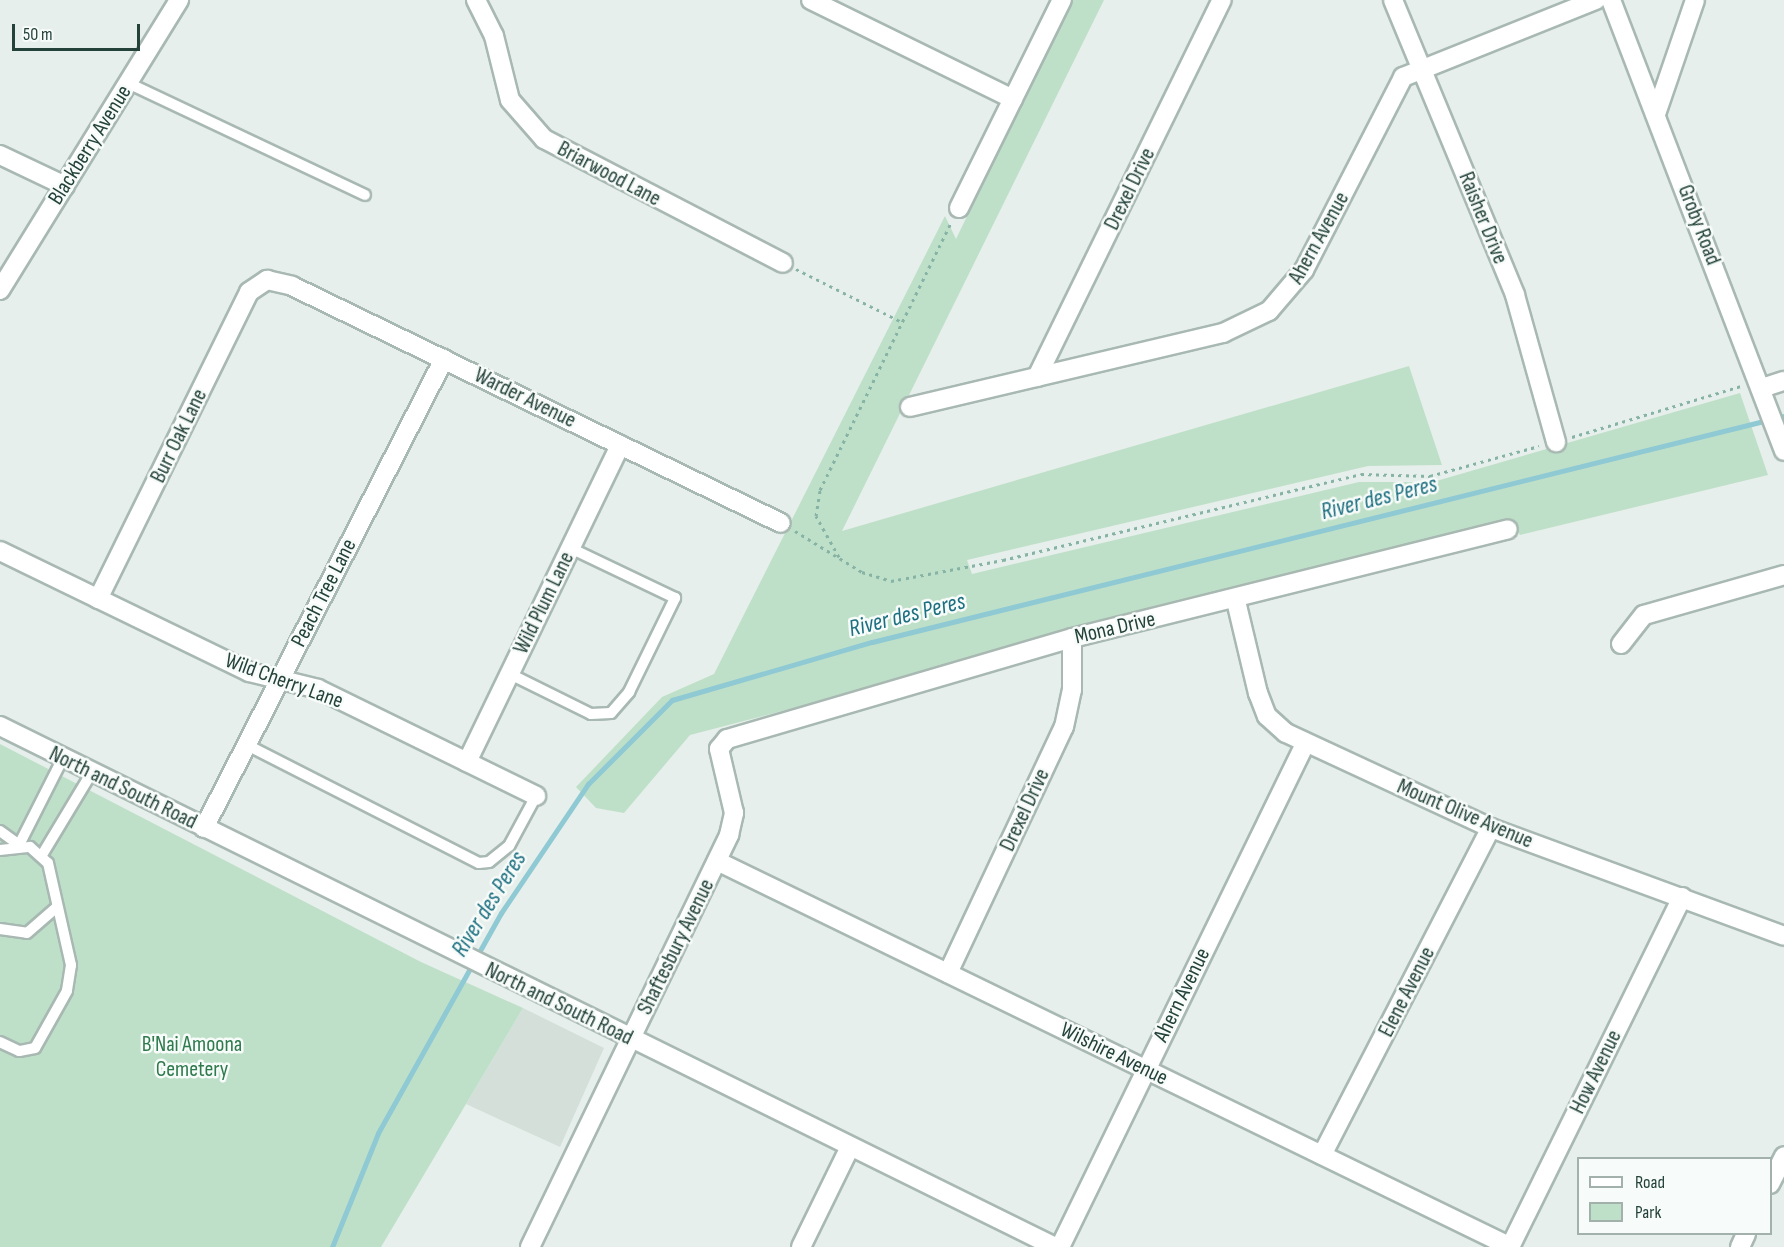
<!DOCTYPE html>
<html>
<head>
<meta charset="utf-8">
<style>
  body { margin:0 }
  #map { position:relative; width:1784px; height:1247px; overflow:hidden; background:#e6efeb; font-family:"Sofia Sans Condensed",sans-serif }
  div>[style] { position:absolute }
  .built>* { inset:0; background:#d4dfda }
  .green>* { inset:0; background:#bfe0c8 }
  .stream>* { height:5px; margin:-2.5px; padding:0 2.5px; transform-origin:2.5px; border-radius:2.5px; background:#8ec9d4 }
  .path>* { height:3px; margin-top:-1.5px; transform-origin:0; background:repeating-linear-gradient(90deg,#86b3a5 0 3px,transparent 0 7.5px) }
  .roads { filter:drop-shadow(2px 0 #a8b8b2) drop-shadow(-2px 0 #a8b8b2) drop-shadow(0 2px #a8b8b2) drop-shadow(0 -2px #a8b8b2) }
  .service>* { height:10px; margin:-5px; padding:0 5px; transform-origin:5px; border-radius:5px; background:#fff }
  .minor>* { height:18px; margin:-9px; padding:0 9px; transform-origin:9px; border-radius:9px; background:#fff }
  .tertiary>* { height:18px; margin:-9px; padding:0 9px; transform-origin:9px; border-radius:9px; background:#fff }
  span { translate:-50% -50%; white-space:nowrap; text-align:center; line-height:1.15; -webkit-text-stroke:5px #f7fbf9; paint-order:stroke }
  .street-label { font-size:22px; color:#24423a }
  .park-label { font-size:22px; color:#2d7a4b }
  .water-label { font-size:24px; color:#1c6f80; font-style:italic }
  .legend { position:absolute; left:1577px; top:1157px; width:195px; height:78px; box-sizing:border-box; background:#f7fbf9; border:2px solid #a3b1ad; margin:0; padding:8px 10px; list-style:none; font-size:18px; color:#24423a }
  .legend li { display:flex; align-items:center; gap:12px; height:30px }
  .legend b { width:30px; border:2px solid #a3b1ad }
  .scale { position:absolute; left:12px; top:24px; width:128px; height:27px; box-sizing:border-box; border:3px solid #24423a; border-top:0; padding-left:8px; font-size:18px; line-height:21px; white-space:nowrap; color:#24423a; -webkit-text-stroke:4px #f7fbf9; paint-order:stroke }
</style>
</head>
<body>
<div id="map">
  <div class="built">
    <i style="clip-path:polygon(523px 1008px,604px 1048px,560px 1147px,466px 1104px)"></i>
  </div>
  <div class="green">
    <i style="clip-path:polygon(1072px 0,1104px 0,842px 531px,1409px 366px,1442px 465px,1368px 466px,967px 560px,972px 574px,1359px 482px,1433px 482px,1740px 393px,1768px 475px,1520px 535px,1511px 521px,690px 735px,624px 813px,596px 808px,576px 787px,662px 697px,714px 674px,945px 216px,956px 239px)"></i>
    <i style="clip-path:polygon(0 744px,421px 962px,523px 1008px,381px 1247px,0 1247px)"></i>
  </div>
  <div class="stream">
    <i style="left:332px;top:1247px;width:123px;rotate:-68deg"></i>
    <i style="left:378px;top:1133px;width:252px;rotate:-60.8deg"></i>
    <i style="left:501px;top:913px;width:156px;rotate:-56deg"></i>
    <i style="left:588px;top:784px;width:119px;rotate:-45deg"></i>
    <i style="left:672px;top:700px;width:208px;rotate:-16.2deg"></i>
    <i style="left:872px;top:642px;width:940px;rotate:-13.92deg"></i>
  </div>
  <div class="path">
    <i style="left:796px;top:269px;width:119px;rotate:26.6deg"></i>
    <i style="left:1572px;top:437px;width:177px;rotate:-16.8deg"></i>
    <i style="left:795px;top:531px;width:79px;rotate:31.5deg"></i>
    <i style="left:862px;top:572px;width:30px;rotate:17deg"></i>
    <i style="left:891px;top:581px;width:114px;rotate:-10.6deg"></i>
    <i style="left:1003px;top:560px;width:368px;rotate:-13.5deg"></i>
    <i style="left:1361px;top:474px;width:69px;rotate:1.7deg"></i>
    <i style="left:1430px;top:476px;width:113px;rotate:-15.4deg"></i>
    <i style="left:839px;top:557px;width:47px;rotate:-119.3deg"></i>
    <i style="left:816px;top:516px;width:26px;rotate:-81deg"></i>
    <i style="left:820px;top:490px;width:297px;rotate:-63.9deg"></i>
  </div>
  <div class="roads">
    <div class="service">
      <i style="left:128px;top:83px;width:262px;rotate:25.3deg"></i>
      <i style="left:510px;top:674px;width:90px;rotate:26.3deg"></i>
      <i style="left:591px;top:714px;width:20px;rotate:-3deg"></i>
      <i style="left:611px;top:713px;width:28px;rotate:-49deg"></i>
      <i style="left:629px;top:692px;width:105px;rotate:-63.9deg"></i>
      <i style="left:675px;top:598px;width:116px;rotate:-154.5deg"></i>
      <i style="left:247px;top:745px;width:260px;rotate:27deg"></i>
      <i style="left:479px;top:863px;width:10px;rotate:-6deg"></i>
      <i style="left:489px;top:862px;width:26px;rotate:-39deg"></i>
      <i style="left:509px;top:846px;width:57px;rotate:-61.6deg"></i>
      <i style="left:0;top:831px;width:24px;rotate:36deg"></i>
      <i style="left:19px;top:845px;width:97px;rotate:-63.2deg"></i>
      <i style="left:0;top:850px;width:30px;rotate:-6deg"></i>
      <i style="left:30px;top:847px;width:24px;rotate:42deg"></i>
      <i style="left:48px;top:863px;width:105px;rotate:77.3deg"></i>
      <i style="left:71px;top:965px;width:26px;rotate:99deg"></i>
      <i style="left:67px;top:991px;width:65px;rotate:119.3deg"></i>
      <i style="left:35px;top:1048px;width:16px;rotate:169deg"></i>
      <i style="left:19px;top:1051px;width:21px;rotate:-155deg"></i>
      <i style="left:42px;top:855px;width:97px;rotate:-58.9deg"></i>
      <i style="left:0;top:929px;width:27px;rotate:8deg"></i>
      <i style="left:27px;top:933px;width:40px;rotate:-41deg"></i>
    </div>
    <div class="minor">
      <i style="left:476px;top:0;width:40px;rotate:63.4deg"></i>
      <i style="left:494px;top:36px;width:66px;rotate:76deg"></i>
      <i style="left:510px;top:100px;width:52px;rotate:48.9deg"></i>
      <i style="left:544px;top:139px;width:269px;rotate:27.4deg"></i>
      <i style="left:811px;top:0;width:225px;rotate:26.1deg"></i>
      <i style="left:1393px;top:0;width:319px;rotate:67.5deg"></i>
      <i style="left:1515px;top:295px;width:153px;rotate:74.4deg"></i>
      <i style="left:1656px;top:114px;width:120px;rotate:-71.1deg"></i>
      <i style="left:0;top:155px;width:72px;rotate:25.5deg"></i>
      <i style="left:959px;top:208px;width:232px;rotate:-63.7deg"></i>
      <i style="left:0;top:290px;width:341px;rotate:-58.3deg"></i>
      <i style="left:1037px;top:377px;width:420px;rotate:-63.9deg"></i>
      <i style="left:1762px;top:388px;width:23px;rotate:-18deg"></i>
      <i style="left:910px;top:407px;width:322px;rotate:-13.3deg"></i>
      <i style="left:1223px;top:333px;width:51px;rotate:-25.6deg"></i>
      <i style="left:1269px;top:311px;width:54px;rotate:-49.5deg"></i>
      <i style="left:1304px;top:270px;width:217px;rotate:-62.8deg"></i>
      <i style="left:1403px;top:77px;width:208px;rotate:-21.8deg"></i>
      <i style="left:0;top:551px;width:277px;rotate:25.9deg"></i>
      <i style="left:249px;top:672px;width:71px;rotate:13.8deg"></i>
      <i style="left:318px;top:689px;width:243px;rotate:26.1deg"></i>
      <i style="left:98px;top:599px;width:342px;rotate:-63.8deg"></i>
      <i style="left:249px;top:292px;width:22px;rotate:-34deg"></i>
      <i style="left:267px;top:280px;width:26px;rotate:13deg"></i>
      <i style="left:292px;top:286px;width:543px;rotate:25.86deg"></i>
      <i style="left:1236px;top:601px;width:95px;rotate:76.6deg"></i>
      <i style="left:1258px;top:693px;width:25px;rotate:69deg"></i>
      <i style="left:1267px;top:716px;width:25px;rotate:42deg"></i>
      <i style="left:1286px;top:733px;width:226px;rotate:24.9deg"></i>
      <i style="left:1491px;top:828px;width:312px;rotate:20.2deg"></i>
      <i style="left:1621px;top:644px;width:37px;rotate:-52deg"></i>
      <i style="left:1644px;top:615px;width:146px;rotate:-15.9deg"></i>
      <i style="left:467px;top:762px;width:352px;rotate:-64.2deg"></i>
      <i style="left:204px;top:828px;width:527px;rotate:-62.9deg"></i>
      <i style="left:717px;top:861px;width:883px;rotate:25.93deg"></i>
      <i style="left:948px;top:973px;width:272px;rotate:-64.8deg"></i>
      <i style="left:1064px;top:727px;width:38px;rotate:-78deg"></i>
      <i style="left:1072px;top:690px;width:52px;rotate:-90deg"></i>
      <i style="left:1322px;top:1155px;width:368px;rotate:-62.7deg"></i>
      <i style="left:1770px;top:1184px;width:31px;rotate:-63deg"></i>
      <i style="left:530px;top:1247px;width:458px;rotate:-64.2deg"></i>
      <i style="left:729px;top:835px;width:23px;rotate:-77deg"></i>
      <i style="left:734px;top:813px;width:66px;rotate:-103.2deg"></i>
      <i style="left:719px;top:749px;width:13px;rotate:-51deg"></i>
      <i style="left:727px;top:739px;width:359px;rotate:-16.3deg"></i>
      <i style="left:1072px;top:638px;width:449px;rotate:-14deg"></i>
      <i style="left:801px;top:1247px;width:111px;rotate:-63.9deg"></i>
      <i style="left:1060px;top:1247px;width:559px;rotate:-64.03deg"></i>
      <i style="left:1510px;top:1247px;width:390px;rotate:-63.8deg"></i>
      <i style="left:1740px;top:1247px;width:14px;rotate:-65deg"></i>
    </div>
    <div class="tertiary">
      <i style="left:1611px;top:0;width:483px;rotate:69deg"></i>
      <i style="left:0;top:726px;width:1177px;rotate:26.28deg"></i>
    </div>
  </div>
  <div class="street-label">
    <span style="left:90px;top:145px;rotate:-58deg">Blackberry Avenue</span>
    <span style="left:609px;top:174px;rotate:28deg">Briarwood Lane</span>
    <span style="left:1130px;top:189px;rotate:-64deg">Drexel Drive</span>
    <span style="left:1483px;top:218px;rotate:68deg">Raisher Drive</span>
    <span style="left:1699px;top:225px;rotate:69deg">Groby Road</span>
    <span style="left:1319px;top:238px;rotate:-61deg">Ahern Avenue</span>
    <span style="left:525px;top:398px;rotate:26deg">Warder Avenue</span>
    <span style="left:179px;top:436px;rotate:-64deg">Burr Oak Lane</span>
    <span style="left:324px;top:593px;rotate:-63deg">Peach Tree Lane</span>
    <span style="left:544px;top:603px;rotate:-64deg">Wild Plum Lane</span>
    <span style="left:1115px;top:628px;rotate:-13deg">Mona Drive</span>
    <span style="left:284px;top:681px;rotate:20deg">Wild Cherry Lane</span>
    <span style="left:123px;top:788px;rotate:26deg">North and South Road</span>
    <span style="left:1025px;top:810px;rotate:-65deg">Drexel Drive</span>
    <span style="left:1465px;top:814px;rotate:23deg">Mount Olive Avenue</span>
    <span style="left:676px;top:947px;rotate:-64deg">Shaftesbury Avenue</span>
    <span style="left:1407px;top:992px;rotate:-63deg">Elene Avenue</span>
    <span style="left:1182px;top:995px;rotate:-64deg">Ahern Avenue</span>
    <span style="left:559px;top:1004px;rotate:26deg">North and South Road</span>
    <span style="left:1114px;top:1054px;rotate:26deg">Wilshire Avenue</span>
    <span style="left:1596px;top:1072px;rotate:-64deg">How Avenue</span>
  </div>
  <div class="park-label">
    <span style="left:192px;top:1057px">B'Nai Amoona<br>Cemetery</span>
  </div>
  <div class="water-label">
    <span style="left:1379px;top:498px;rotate:-14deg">River des Peres</span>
    <span style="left:907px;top:615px;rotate:-14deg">River des Peres</span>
    <span style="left:489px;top:904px;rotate:-58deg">River des Peres</span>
  </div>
  <ul class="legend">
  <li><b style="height:8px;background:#fff"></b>Road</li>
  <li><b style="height:16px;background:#bfe0c8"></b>Park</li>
  </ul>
  <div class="scale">50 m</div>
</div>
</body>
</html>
